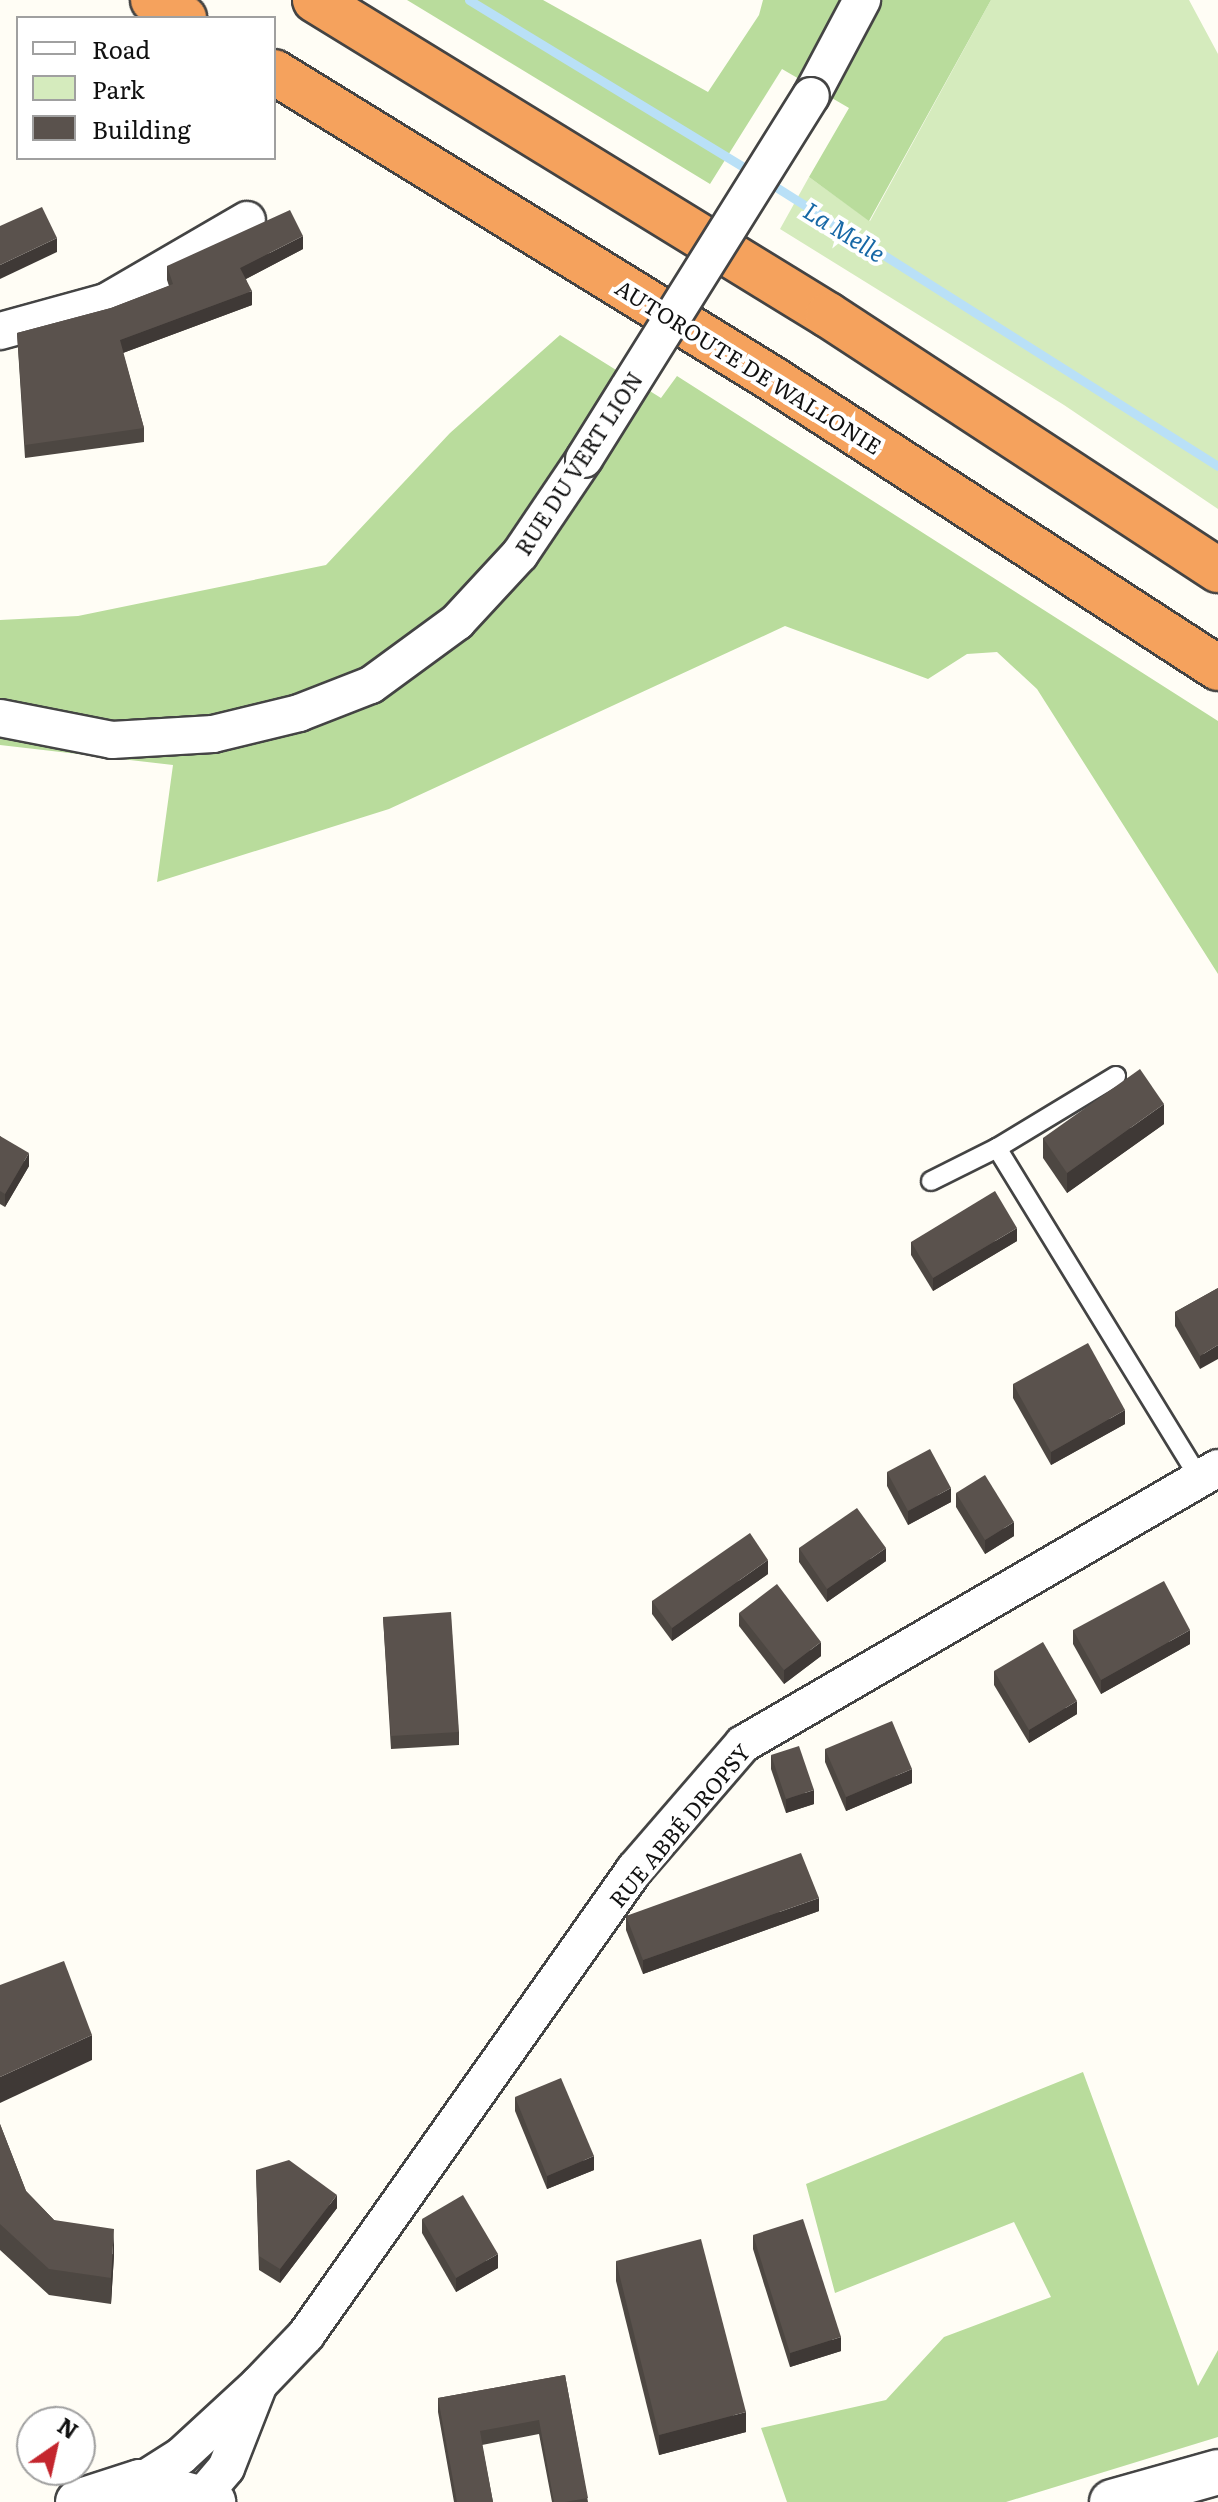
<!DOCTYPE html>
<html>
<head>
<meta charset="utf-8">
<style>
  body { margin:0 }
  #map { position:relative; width:1218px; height:2502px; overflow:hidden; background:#fffdf5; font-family:Literata,serif }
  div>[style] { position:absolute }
  .green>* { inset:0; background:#d5ebbd }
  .forest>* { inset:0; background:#b9dc9c }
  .stream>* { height:9px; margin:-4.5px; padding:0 4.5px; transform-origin:4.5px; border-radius:4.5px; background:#b9e0f7 }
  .roads { filter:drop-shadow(2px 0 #444) drop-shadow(-2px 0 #444) drop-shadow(0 2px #444) drop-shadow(0 -2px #444) }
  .service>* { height:18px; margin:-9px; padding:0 9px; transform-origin:9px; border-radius:9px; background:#fff }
  .minor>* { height:36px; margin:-18px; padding:0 18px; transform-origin:18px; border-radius:18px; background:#fff }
  .tertiary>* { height:44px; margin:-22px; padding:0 22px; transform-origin:22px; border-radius:22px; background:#fff }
  .motorway>* { height:44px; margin:-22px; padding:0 22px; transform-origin:22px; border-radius:22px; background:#f5a25d }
  .bridges { filter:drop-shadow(2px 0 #444) drop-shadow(-2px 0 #444) drop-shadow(0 2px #444) drop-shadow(0 -2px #444) }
  .minor-bridge>* { height:36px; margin:-18px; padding:0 18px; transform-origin:18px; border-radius:18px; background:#fff }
  .wall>* { inset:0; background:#4d4742 }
  .shaded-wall>* { inset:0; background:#3f3936 }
  .building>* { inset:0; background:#5a524d }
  span { translate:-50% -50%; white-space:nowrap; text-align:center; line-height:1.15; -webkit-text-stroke:8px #fff; paint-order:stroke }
  .street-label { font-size:22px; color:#111 }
  .water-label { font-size:24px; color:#1768a6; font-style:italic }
  .legend { position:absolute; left:16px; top:16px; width:260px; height:144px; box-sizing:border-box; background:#fff; border:2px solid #a0a0a0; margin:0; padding:10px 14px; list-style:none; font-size:24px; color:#111 }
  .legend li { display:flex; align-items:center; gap:16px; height:40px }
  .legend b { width:40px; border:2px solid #a0a0a0 }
  .north { position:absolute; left:16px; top:2406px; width:80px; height:80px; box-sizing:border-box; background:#fff; border:2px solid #a0a0a0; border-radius:50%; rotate:34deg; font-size:22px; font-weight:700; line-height:32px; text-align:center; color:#111 }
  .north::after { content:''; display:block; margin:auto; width:28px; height:36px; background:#c4262e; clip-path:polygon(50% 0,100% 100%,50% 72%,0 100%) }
</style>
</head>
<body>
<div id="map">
  <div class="green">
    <i style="clip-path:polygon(991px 0,1189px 0,1218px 54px,1218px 509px,1064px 405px,780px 229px,809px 177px,870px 221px)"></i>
  </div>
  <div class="forest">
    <i style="clip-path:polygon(407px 0,543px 0,708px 92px,759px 15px,763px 0,991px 0,869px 221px,809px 177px,849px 108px,782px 69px,710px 184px)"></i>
    <i style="clip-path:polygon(560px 335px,661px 398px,677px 376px,1218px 721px,1218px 974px,1037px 689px,997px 652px,967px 654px,928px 679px,785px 626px,389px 809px,157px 882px,173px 765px,0 745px,0 620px,78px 616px,326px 565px,450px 433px)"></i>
    <i style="clip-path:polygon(1083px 2072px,1198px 2386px,1218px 2350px,1218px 2437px,1006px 2502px,787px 2502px,761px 2428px,886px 2400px,944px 2337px,1051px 2297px,1014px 2222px,835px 2293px,806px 2184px)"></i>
  </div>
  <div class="stream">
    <i style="left:469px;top:0;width:335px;rotate:31.3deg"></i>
    <i style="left:768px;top:182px;width:532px;rotate:32.26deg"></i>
  </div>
  <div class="roads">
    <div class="service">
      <i style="left:1116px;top:1076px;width:139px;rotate:148.8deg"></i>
      <i style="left:997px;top:1148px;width:388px;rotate:58.5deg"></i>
      <i style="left:931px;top:1181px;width:74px;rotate:-26.6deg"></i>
    </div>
    <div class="minor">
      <i style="left:811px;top:96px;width:109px;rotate:-62deg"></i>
      <i style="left:0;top:331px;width:110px;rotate:-15.3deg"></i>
      <i style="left:106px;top:302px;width:163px;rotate:-30.2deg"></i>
      <i style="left:0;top:718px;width:114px;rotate:11.1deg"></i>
      <i style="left:112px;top:740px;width:101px;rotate:-3.4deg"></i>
      <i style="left:213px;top:734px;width:89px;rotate:-13.7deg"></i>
      <i style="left:299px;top:713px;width:77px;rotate:-21.3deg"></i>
      <i style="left:371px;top:685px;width:107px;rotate:-36.2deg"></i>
      <i style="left:457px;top:622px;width:93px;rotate:-47.2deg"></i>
      <i style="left:520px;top:554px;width:115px;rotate:-56deg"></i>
      <i style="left:259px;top:2384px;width:68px;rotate:-46.2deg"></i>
      <i style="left:306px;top:2335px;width:570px;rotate:-54.78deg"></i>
      <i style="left:635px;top:1869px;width:165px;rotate:-49.2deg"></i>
      <i style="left:743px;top:1744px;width:549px;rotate:-30.16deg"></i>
      <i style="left:140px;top:2482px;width:49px;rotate:-32.4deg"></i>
      <i style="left:181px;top:2456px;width:106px;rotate:-42.7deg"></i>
      <i style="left:259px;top:2384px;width:90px;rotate:111.4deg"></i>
      <i style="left:226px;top:2468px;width:45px;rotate:130.5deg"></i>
    </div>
    <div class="tertiary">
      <i style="left:78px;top:2502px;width:65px;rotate:-17.9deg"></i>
      <i style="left:140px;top:2482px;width:76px;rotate:15.3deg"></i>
      <i style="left:1112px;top:2502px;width:110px;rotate:-15.8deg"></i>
    </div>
    <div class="motorway">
      <i style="left:153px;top:0;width:36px;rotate:30deg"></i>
      <i style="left:315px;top:0;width:602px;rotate:31.55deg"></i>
      <i style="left:828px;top:315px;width:466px;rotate:33.2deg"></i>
      <i style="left:274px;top:72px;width:584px;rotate:31.62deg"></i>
      <i style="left:771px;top:378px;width:533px;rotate:32.97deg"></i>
    </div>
  </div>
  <div class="bridges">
    <div class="minor-bridge">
      <i style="left:584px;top:459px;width:428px;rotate:-58deg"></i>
    </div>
  </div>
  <div class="wall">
    <i style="clip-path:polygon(303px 249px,246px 279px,252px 305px,123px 353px,144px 428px,144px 442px,25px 458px,17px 333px,111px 308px,169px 286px,167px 280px,167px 266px)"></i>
    <i style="clip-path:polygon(1164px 1124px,1067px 1193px,1043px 1158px,1043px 1138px)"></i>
    <i style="clip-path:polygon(0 1136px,29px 1166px,5px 1207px,0 1204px)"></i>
    <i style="clip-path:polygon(1017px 1241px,933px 1291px,911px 1255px,911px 1242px)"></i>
    <i style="clip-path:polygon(1218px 1288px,1200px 1369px,1175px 1326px,1175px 1312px)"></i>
    <i style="clip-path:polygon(1013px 1384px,1125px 1424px,1051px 1465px,1013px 1398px)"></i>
    <i style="clip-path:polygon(887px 1472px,951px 1502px,908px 1525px,887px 1486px)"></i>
    <i style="clip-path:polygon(956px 1493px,1014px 1536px,985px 1554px,956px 1507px)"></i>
    <i style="clip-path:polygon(799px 1548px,886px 1561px,827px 1602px,799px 1562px)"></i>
    <i style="clip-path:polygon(768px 1574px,672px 1641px,652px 1614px,652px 1601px)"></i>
    <i style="clip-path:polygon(739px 1613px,821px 1656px,784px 1684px,739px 1626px)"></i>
    <i style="clip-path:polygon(383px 1617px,459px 1732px,459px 1745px,391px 1749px)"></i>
    <i style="clip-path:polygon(1073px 1630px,1190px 1644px,1101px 1694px,1073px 1644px)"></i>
    <i style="clip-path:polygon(994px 1671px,1077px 1714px,1029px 1743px,994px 1685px)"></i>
    <i style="clip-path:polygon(825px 1749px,912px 1783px,846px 1811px,825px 1762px)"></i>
    <i style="clip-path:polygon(771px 1755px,814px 1804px,786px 1813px,771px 1769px)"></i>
    <i style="clip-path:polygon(819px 1911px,643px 1974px,626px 1930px,626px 1916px)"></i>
    <i style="clip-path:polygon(515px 2097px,594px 2170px,547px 2189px,515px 2111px)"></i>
    <i style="clip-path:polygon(0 2124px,26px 2191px,54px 2220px,114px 2255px,111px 2304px,49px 2295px,0 2250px)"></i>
    <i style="clip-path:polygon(256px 2170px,337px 2208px,280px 2283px,259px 2270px)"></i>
    <i style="clip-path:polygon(422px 2219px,498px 2268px,456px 2292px,422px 2233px)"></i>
    <i style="clip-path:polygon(753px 2235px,841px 2351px,790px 2367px,753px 2249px)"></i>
    <i style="clip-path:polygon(616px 2261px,746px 2432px,659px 2455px,616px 2281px)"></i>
    <i style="clip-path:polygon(565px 2375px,588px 2502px,552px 2502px,539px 2434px,482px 2445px,493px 2502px,454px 2502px,438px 2412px,438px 2398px)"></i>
  </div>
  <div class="shaded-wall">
    <i style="clip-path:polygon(303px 236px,303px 249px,240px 282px,240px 268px)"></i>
    <i style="clip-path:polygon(57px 238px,57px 252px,0 279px,0 265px)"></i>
    <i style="clip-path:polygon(252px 291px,252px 305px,120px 354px,120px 340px)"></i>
    <i style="clip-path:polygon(1164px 1104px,1164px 1124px,1067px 1193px,1067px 1173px)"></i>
    <i style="clip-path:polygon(29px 1153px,29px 1166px,5px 1207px,5px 1194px)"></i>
    <i style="clip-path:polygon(1017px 1228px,1017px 1241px,933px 1291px,933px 1278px)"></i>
    <i style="clip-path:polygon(1218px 1345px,1218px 1359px,1200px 1369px,1200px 1356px)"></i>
    <i style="clip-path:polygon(1125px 1410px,1125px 1424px,1051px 1465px,1051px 1452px)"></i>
    <i style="clip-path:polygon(951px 1488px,951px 1502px,908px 1525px,908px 1511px)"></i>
    <i style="clip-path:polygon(1014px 1522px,1014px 1536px,985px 1554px,985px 1540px)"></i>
    <i style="clip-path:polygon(886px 1548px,886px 1561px,827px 1602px,827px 1589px)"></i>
    <i style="clip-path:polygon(768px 1560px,768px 1574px,672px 1641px,672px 1628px)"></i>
    <i style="clip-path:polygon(1190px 1630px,1190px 1644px,1101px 1694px,1101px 1680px)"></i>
    <i style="clip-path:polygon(821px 1642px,821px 1656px,784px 1684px,784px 1670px)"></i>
    <i style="clip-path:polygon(1077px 1701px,1077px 1714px,1029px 1743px,1029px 1730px)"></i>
    <i style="clip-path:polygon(912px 1769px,912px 1783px,846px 1811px,846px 1797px)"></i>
    <i style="clip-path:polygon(814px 1790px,814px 1804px,786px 1813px,786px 1799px)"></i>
    <i style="clip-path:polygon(819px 1898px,819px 1911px,643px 1974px,643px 1960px)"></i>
    <i style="clip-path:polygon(92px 2035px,92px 2060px,0 2103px,0 2077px)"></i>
    <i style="clip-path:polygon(594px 2156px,594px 2170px,547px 2189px,547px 2176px)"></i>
    <i style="clip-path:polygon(337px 2195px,337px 2208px,280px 2283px,280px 2269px)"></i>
    <i style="clip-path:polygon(114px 2229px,114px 2255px,111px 2304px,111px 2278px)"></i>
    <i style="clip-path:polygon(498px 2254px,498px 2268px,456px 2292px,456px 2278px)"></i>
    <i style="clip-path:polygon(841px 2337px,841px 2351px,790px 2367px,790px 2353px)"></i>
    <i style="clip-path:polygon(746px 2412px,746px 2432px,659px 2455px,659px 2435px)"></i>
  </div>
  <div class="building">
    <i style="clip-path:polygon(42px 207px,57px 238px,0 265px,0 226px)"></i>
    <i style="clip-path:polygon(290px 210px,303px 236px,240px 268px,252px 291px,120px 340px,144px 428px,25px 445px,17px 333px,111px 308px,173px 284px,167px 266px)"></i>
    <i style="clip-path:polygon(1140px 1069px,1164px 1104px,1067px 1173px,1043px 1138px)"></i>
    <i style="clip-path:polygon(0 1136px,29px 1153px,5px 1194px,0 1191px)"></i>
    <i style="clip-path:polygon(995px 1191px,1017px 1228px,933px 1278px,911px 1242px)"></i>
    <i style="clip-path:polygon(1218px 1288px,1218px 1345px,1200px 1356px,1175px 1312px)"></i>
    <i style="clip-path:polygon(1088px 1343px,1125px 1410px,1051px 1452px,1013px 1384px)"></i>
    <i style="clip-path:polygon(930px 1449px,951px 1488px,908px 1511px,887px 1472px)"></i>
    <i style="clip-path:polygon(985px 1475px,1014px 1522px,985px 1540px,956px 1493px)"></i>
    <i style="clip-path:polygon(857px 1508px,886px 1548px,827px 1589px,799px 1548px)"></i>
    <i style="clip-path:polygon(750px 1533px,768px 1560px,672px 1628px,652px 1601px)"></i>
    <i style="clip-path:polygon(1164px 1581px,1190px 1630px,1101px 1680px,1073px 1630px)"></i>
    <i style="clip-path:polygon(777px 1584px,821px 1642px,784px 1670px,739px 1613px)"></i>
    <i style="clip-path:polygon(451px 1612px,459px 1732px,391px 1736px,383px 1617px)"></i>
    <i style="clip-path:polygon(1043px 1642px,1077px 1701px,1029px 1730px,994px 1671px)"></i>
    <i style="clip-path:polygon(892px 1721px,912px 1769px,846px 1797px,825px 1749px)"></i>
    <i style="clip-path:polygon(799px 1746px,814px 1790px,786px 1799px,771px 1755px)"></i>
    <i style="clip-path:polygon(801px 1853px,819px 1898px,643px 1960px,626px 1916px)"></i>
    <i style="clip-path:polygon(64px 1961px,92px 2035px,0 2077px,0 1985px)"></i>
    <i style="clip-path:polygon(561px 2078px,594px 2156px,547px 2176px,515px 2097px)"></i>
    <i style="clip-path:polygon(0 2124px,26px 2191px,54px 2220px,114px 2229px,111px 2278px,49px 2269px,0 2224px)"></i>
    <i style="clip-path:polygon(289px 2160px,337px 2195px,280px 2269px,259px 2256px,256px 2170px)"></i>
    <i style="clip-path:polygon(463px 2195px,498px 2254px,456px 2278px,422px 2219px)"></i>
    <i style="clip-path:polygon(803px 2219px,841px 2337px,790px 2353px,753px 2235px)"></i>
    <i style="clip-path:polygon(701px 2239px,746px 2412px,659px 2435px,616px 2261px)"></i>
    <i style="clip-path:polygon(565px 2375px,588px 2498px,565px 2502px,554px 2502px,539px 2420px,480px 2431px,493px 2502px,457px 2502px,438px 2398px)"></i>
  </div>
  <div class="street-label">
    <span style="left:749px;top:366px;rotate:32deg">AUTOROUTE DE WALLONIE</span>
    <span style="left:578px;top:463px;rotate:-57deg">RUE DU VERT LION</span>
    <span style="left:679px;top:1825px;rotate:-50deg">RUE ABBÉ DROPSY</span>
  </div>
  <div class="water-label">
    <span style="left:845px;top:231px;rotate:32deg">La Melle</span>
  </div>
  <ul class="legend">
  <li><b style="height:10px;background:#fff"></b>Road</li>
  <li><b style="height:22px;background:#d5ebbd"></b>Park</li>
  <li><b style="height:22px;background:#5a524d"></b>Building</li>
  </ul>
  <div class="north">N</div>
</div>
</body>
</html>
